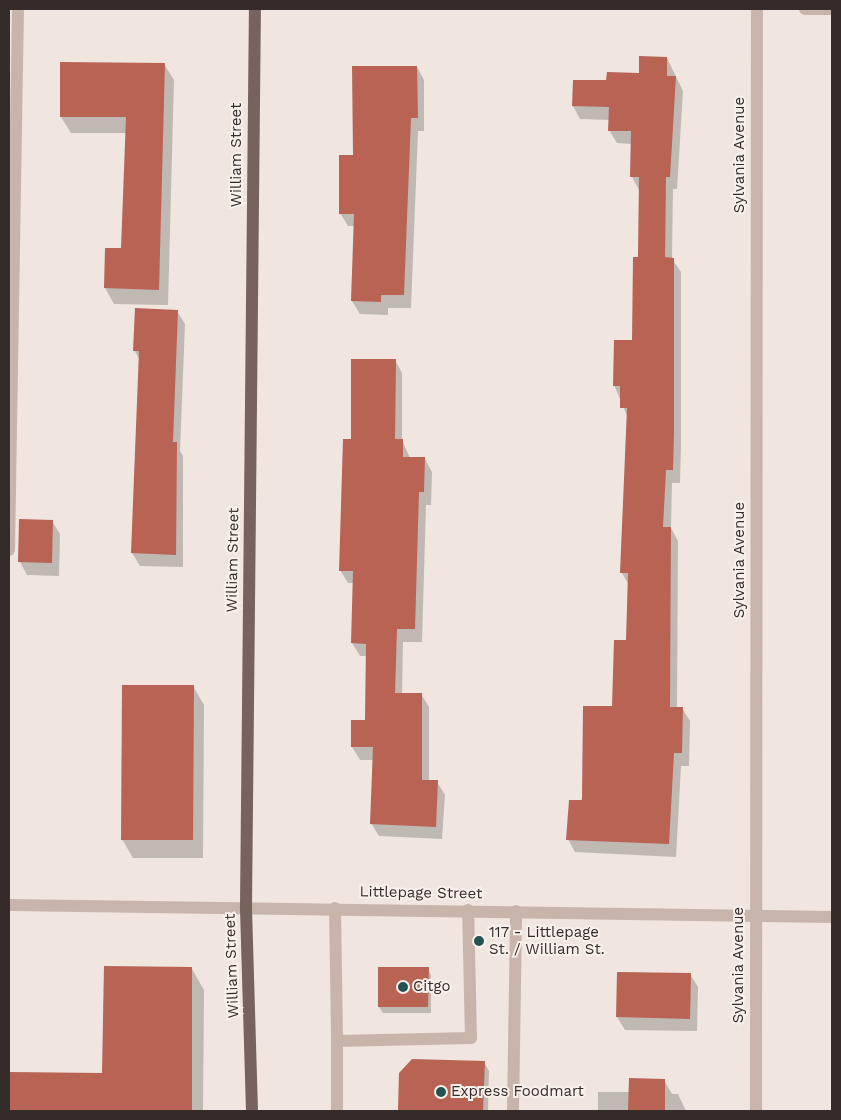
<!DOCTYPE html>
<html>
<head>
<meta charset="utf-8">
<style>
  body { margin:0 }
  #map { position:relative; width:841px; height:1120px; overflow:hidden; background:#f0e6df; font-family:"Work Sans",sans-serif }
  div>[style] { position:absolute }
  .shadow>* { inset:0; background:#0003 }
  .building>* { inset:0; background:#b86354 }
  .minor>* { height:12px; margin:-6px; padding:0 6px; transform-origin:6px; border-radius:6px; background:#c7b5ac }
  .major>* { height:12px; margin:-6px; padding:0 6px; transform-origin:6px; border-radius:6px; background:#76635d }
  .dots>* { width:14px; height:14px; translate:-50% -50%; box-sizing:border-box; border:2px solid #f8f0ea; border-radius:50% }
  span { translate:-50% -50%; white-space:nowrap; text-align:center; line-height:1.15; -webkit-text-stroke:4px #f8f0ea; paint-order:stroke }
  .street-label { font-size:15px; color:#352c2a }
  .poi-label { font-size:15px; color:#352c2a }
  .left { translate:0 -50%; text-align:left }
  .frame { position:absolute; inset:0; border:10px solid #352c2a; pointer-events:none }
</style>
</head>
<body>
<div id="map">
  <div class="shadow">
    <i style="clip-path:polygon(667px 58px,683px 91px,677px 189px,673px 189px,672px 259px,681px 272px,681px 446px,680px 483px,672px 483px,671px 528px,678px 541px,677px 708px,682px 708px,690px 721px,689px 766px,681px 766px,676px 857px,575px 852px,568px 839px,613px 707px,627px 641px,629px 585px,622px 573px,628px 418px,614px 385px,633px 341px,639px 258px,639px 190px,632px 177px,632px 144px,617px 143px,609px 130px,610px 120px,580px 119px,573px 106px,608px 81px,640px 74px)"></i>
    <i style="clip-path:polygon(164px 64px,174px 80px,168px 305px,114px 304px,105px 288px,122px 249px,126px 133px,71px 133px,61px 117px)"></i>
    <i style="clip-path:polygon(417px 67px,424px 80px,424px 131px,418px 131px,411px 308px,388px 308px,388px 315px,360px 314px,352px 301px,355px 226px,348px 226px,340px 213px,354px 157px)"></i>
    <i style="clip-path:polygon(9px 129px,12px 134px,12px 180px,9px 180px)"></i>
    <i style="clip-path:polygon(177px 311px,185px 324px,180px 451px,183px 456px,183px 567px,140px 566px,132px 553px,140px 360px,134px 350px)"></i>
    <i style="clip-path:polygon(395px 360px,402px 373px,402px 440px,410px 458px,425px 459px,432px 472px,431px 505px,426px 505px,422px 642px,403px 642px,402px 694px,421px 694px,429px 707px,429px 781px,437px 782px,445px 795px,442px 839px,379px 836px,371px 823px,374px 760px,360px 760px,352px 747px,367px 721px,367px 656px,360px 656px,352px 643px,354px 583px,348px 583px,340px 570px,352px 440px)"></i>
    <i style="clip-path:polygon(21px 520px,52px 521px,60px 534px,59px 576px,27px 575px,20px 562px)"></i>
    <i style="clip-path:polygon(193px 686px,204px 705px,203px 858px,133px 858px,122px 839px)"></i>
    <i style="clip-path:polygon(192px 969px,204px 990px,203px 1111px,9px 1111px,9px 1073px,104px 1075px)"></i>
    <i style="clip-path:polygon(428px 969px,431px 975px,431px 1013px,383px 1013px,379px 1007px)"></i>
    <i style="clip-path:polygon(690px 974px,698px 987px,697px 1031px,625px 1030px,617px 1017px)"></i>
    <i style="clip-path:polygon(484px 1062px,489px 1071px,488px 1111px,400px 1111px,400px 1073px)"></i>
    <i style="clip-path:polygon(664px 1080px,672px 1094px,678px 1094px,686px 1111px,598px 1111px,598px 1092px,630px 1092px)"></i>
  </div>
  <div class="building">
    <i style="clip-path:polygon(639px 56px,667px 57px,667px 76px,676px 76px,670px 177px,666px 177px,665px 257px,674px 258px,674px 432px,673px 470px,666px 470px,663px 527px,671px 527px,670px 707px,683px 707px,682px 753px,674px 753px,669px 844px,566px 840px,569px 800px,582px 800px,583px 706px,612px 706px,614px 640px,626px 640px,628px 573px,620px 573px,627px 408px,620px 408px,620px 386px,613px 386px,614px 340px,632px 340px,633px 257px,638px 257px,639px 177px,630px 177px,631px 131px,608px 131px,609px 107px,572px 106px,573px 80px,606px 80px,607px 72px,639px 73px)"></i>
    <i style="clip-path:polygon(60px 62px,165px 63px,159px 290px,104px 288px,105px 248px,121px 248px,126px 117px,60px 117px)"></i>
    <i style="clip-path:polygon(352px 66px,417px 66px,418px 118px,411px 118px,404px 295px,381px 295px,381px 302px,351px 301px,354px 214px,339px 214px,339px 155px,353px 155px)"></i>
    <i style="clip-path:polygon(135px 308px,178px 310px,173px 442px,177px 442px,176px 555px,131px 553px,139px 351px,133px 351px)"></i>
    <i style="clip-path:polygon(351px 359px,396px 359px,395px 439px,403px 439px,403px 457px,425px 457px,424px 492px,419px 492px,415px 629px,397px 629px,395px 693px,422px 693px,422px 780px,438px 780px,436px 827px,370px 824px,373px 747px,351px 747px,351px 720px,365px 720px,366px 644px,351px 643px,353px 571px,339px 571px,343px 439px,351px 439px)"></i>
    <i style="clip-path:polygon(19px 519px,53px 520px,52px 563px,18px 562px)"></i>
    <i style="clip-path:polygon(122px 685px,194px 685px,193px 840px,121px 840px)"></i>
    <i style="clip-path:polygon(104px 966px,192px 967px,192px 1111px,9px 1111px,9px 1072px,102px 1073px)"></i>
    <i style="clip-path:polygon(378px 967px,429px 967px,428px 1007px,378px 1007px)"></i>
    <i style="clip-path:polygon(617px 972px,691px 973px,690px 1019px,616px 1017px)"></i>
    <i style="clip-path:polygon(412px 1059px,485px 1061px,483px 1111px,398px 1111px,399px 1073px)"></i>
    <i style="clip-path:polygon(629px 1078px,665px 1079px,665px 1111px,628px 1111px)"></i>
  </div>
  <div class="minor">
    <i style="left:805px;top:9px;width:27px"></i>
    <i style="left:9px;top:550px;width:541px;rotate:-89.05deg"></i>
    <i style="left:9px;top:905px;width:823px;rotate:0.84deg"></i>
    <i style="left:335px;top:908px;width:133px;rotate:89.1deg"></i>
    <i style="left:337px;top:1041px;width:134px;rotate:-1.3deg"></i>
    <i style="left:471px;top:1038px;width:128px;rotate:-91.3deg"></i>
    <i style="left:337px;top:1111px;width:70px;rotate:-90deg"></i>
    <i style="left:513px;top:1111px;width:200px;rotate:-89.1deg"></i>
    <i style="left:756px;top:1111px;width:1102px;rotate:-89.95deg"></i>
  </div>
  <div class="major">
    <i style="left:252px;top:1111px;width:205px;rotate:-91.7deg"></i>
    <i style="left:246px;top:906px;width:897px;rotate:-89.43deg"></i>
  </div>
  <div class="dots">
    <i style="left:479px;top:941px;background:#245251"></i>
    <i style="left:403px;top:987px;background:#245251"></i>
    <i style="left:441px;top:1092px;background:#245251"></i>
  </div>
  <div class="street-label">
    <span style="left:237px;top:155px;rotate:-90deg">William Street</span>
    <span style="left:740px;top:155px;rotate:-90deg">Sylvania Avenue</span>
    <span style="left:233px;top:560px;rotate:-89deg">William Street</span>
    <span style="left:740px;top:560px;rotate:-90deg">Sylvania Avenue</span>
    <span style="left:421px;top:893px;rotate:1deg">Littlepage Street</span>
    <span style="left:739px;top:965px;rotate:-90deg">Sylvania Avenue</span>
    <span style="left:232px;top:966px;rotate:-92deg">William Street</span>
  </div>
  <div class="poi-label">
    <span class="left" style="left:489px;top:941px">117 - Littlepage<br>St. / William St.</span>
    <span class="left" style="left:413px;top:987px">Citgo</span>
    <span class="left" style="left:451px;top:1092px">Express Foodmart</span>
  </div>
  <div class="frame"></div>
</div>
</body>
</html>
